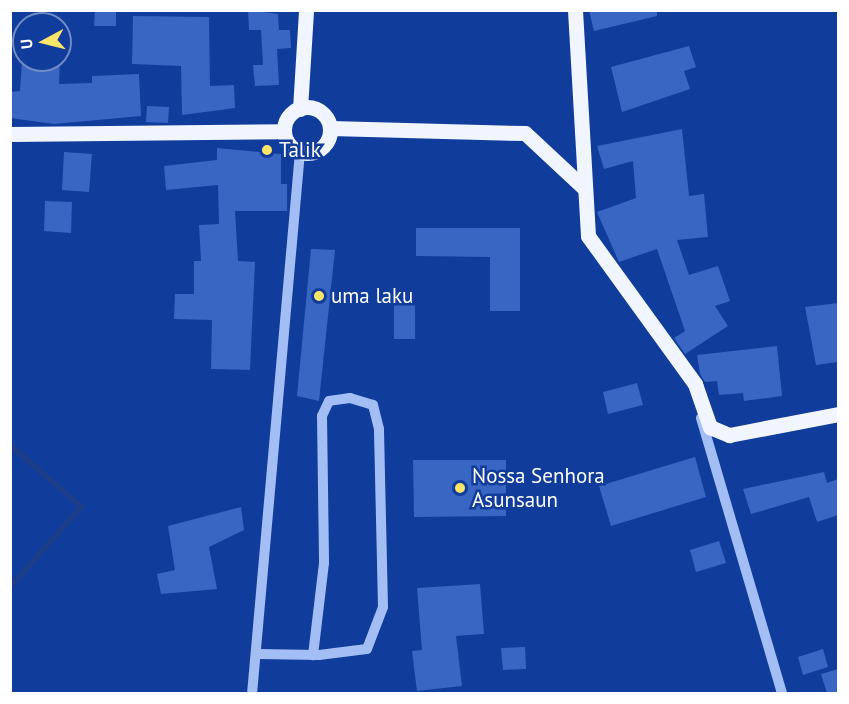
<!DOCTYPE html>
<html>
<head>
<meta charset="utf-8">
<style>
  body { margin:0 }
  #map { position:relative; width:849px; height:704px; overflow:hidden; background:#103c9b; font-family:"PT Sans",sans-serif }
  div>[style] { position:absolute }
  .stream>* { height:5px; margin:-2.5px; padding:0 2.5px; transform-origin:2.5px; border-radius:2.5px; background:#1d3e87 }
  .building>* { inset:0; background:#3966c2 }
  .minor>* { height:10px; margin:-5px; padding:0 5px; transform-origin:5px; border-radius:5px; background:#a3bef5 }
  .major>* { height:15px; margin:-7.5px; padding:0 7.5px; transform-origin:7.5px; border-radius:7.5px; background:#f1f5ff }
  .major>.ring { margin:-7.5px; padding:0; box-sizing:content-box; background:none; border:15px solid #f1f5ff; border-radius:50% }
  .dots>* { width:16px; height:16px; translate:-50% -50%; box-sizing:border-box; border:3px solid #103c9b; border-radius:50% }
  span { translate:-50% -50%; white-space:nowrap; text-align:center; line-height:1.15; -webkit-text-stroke:5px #103c9b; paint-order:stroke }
  .poi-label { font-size:21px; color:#fff }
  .left { translate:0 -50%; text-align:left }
  .frame { position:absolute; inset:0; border:12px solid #fff; pointer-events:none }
  .north { position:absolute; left:12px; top:12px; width:60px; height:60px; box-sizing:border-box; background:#103c9b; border:2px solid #708ac3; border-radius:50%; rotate:263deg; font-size:16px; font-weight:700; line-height:24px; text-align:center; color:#fff }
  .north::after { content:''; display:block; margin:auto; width:21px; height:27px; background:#ffe567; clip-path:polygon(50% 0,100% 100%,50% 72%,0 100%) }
</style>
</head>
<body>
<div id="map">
  <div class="stream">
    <i style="left:10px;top:445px;width:94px;rotate:40.7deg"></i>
    <i style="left:81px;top:506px;width:107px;rotate:131.6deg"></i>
  </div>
  <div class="building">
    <i style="clip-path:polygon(95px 10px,116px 10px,116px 26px,94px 26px)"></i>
    <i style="clip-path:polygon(248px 10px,278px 14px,279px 30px,290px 30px,291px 48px,277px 49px,279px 85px,255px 86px,253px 65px,263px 65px,261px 30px,249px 30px)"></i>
    <i style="clip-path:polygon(589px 10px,657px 10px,657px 16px,594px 31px)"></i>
    <i style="clip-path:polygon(133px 16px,209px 17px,210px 86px,234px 85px,235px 108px,182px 115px,181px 66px,132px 64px)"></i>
    <i style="clip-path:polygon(689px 46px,696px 67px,684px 71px,690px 89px,622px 112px,611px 67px)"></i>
    <i style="clip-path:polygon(22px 60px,60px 60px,59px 84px,92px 83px,92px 76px,139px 74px,141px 116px,54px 124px,10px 118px,10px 92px,20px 91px)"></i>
    <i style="clip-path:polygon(147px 106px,169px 107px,168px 123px,146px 122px)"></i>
    <i style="clip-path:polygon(682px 129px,689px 196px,704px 194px,708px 237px,677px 240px,689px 275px,718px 266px,730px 301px,715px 306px,728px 326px,685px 354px,674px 338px,685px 331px,657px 249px,619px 262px,597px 212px,636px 198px,633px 161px,604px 169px,597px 146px)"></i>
    <i style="clip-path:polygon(217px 148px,281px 154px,281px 184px,287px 184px,287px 211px,235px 211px,238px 261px,255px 262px,250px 370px,211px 369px,212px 320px,174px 319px,175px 294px,194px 294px,194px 261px,201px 261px,199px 225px,219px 224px,218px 185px,166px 190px,164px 166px,217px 160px)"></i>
    <i style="clip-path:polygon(64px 152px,92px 154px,89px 192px,62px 190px)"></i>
    <i style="clip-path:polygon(45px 201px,72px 202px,71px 233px,44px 231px)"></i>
    <i style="clip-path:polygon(416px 228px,520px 228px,520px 311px,490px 311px,490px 257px,416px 256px)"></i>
    <i style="clip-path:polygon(311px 249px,335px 250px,319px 401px,297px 396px)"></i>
    <i style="clip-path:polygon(838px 303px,838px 362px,816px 365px,805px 307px)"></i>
    <i style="clip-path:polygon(394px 304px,415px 304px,415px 339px,394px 339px)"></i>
    <i style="clip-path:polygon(777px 346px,782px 396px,744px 401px,743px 393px,719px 395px,717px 381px,705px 382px,700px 374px,697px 355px)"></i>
    <i style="clip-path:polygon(637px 383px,643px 405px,608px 414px,603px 392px)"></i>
    <i style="clip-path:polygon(695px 457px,706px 497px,611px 526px,599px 486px)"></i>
    <i style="clip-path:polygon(413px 460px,506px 460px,506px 516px,414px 517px)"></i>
    <i style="clip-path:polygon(824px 472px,827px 483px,838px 479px,838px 515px,817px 522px,809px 497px,751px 514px,743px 489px)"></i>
    <i style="clip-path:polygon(241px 507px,244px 530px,209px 547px,217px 589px,161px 594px,157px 574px,175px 570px,168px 526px)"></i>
    <i style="clip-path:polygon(719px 541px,726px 563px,696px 572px,690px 550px)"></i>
    <i style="clip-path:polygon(480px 584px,484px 634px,456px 636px,462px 686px,417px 691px,412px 651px,422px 650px,417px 588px)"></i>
    <i style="clip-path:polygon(525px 647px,526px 669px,503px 670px,501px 648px)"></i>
    <i style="clip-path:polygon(823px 649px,828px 667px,803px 675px,798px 657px)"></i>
    <i style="clip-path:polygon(838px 669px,838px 693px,827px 693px,821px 674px)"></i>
  </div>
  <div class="minor">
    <i style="left:701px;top:418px;width:288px;rotate:73.6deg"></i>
    <i style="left:258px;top:654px;width:61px;rotate:0.9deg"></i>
    <i style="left:319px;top:655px;width:48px;rotate:-7.1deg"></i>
    <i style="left:367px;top:649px;width:45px;rotate:-69.1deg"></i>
    <i style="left:383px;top:607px;width:178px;rotate:-91.3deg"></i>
    <i style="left:379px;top:429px;width:25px;rotate:-104deg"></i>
    <i style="left:373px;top:405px;width:24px;rotate:-163deg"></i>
    <i style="left:350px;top:398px;width:21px;rotate:172deg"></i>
    <i style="left:329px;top:401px;width:17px;rotate:115deg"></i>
    <i style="left:322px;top:416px;width:147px;rotate:89.2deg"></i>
    <i style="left:324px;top:563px;width:93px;rotate:96.8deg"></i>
    <i style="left:252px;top:694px;width:544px;rotate:-84.94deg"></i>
  </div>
  <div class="major">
    <i style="left:575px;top:10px;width:226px;rotate:86.7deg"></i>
    <i style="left:588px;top:236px;width:183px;rotate:54.1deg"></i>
    <i style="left:695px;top:384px;width:46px;rotate:70.8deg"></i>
    <i style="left:710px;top:427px;width:21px;rotate:23deg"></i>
    <i style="left:729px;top:435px;width:111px;rotate:-10.9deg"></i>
    <i class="ring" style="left:284px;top:107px;width:31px;height:31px"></i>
    <i style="left:300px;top:109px;width:99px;rotate:-86.5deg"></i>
    <i style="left:330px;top:128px;width:195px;rotate:1.5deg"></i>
    <i style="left:525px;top:133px;width:81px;rotate:43deg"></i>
    <i style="left:10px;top:134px;width:274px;rotate:-0.6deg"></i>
  </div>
  <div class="dots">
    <i style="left:267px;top:150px;background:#ffe567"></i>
    <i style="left:319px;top:296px;background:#ffe567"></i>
    <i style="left:460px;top:488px;background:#ffe567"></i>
  </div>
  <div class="poi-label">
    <span class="left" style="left:279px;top:150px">Talik</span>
    <span class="left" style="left:331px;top:296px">uma laku</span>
    <span class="left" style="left:472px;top:488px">Nossa Senhora<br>Asunsaun</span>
  </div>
  <div class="frame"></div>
  <div class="north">U</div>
</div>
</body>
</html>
